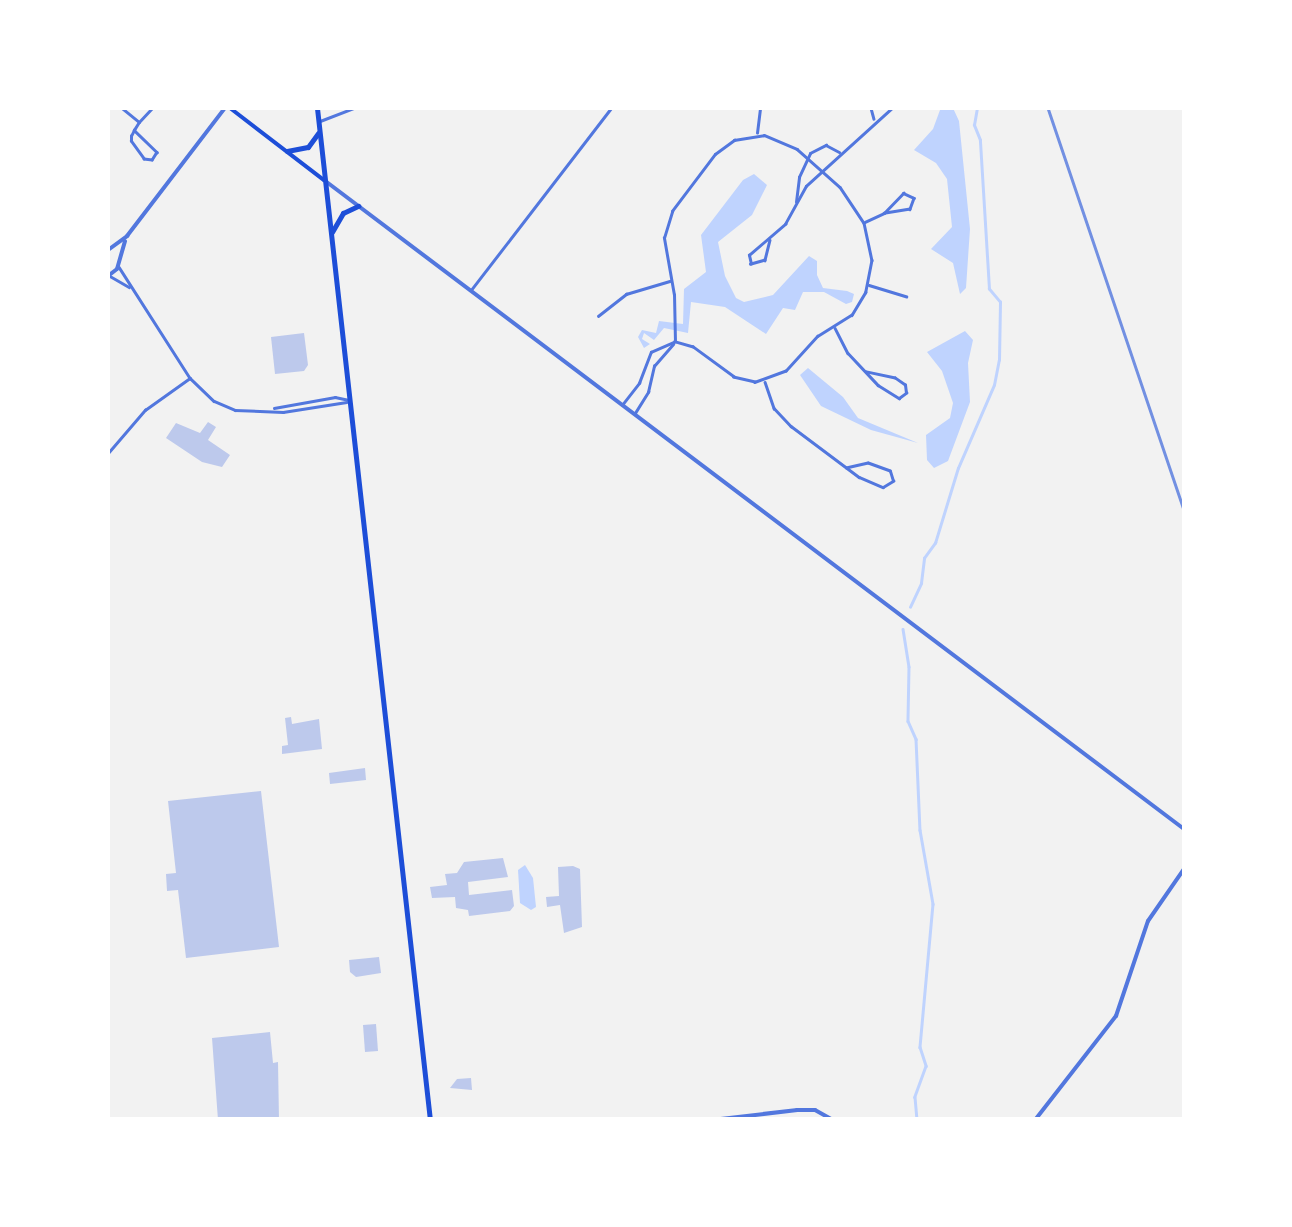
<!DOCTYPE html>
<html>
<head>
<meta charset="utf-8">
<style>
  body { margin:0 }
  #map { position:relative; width:1292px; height:1227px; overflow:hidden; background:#f2f2f2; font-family:Jost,sans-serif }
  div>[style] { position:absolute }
  .water>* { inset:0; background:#bfd3fe }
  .stream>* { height:2.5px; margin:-1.25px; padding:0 1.25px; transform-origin:1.25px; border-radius:1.25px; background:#bfd3fe }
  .building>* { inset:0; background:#bdc9ec }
  .minor>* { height:2.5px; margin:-1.25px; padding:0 1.25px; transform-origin:1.25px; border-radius:1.25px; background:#5277de }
  .tertiary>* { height:4px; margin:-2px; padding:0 2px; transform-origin:2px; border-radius:2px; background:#5277de }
  .secondary>* { height:4px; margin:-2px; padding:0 2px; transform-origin:2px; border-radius:2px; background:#1d4ed8 }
  .trunk>* { height:5px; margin:-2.5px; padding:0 2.5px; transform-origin:2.5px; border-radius:2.5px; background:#1d4ed8 }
  .rail>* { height:2.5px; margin:-1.25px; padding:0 1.25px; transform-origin:1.25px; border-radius:1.25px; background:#7290e2 }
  span { translate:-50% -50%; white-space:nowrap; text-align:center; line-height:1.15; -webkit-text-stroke:10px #fff; paint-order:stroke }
  .frame { position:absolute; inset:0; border:110px solid #fff; pointer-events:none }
</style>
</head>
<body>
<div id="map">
  <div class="water">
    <i style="clip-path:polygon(953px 108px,959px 121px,970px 229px,966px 288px,960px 294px,953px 263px,931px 249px,952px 227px,947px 179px,936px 163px,914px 150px,933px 129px,940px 110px)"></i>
    <i style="clip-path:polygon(754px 174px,767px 185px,752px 215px,718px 242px,725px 276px,736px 298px,744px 302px,773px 295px,809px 256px,817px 261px,817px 275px,823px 288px,847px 291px,854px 294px,852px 302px,846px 304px,824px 292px,803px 292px,795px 310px,783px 308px,766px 334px,725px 307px,691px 302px,688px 333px,664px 328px,654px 340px,644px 333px,642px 339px,650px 344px,644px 348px,638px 337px,642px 330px,656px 333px,659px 321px,683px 324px,684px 289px,706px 272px,701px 235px,743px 180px)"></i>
    <i style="clip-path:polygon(965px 331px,973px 340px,968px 363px,970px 402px,948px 461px,934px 468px,927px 460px,926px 435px,950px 418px,953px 403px,942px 371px,927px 352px)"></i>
    <i style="clip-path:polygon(808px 368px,843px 397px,858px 418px,918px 443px,871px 430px,821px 406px,800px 375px)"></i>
    <i style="clip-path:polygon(525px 865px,533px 878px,536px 907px,531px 910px,520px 903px,518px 870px)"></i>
  </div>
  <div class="stream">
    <i style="left:910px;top:607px;width:26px;rotate:-65deg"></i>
    <i style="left:921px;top:583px;width:25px;rotate:-83deg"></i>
    <i style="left:924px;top:558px;width:19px;rotate:-54deg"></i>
    <i style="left:935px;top:543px;width:78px;rotate:-73deg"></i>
    <i style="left:958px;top:468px;width:90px;rotate:-66.6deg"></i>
    <i style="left:994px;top:385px;width:25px;rotate:-79deg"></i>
    <i style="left:999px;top:360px;width:58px;rotate:-89deg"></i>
    <i style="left:1000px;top:302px;width:17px;rotate:-130deg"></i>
    <i style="left:989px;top:289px;width:149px;rotate:-93.5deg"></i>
    <i style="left:980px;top:140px;width:16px;rotate:-112deg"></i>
    <i style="left:974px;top:125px;width:17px;rotate:-80deg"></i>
    <i style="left:903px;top:629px;width:38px;rotate:81deg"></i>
    <i style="left:909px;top:667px;width:54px;rotate:91.1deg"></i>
    <i style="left:908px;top:721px;width:20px;rotate:66deg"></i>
    <i style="left:916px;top:739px;width:91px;rotate:87.5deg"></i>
    <i style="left:920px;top:830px;width:75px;rotate:80deg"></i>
    <i style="left:933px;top:904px;width:144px;rotate:95.2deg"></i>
    <i style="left:920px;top:1047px;width:20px;rotate:72deg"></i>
    <i style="left:926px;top:1066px;width:33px;rotate:110deg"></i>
    <i style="left:915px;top:1097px;width:23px;rotate:85deg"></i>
  </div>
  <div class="building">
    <i style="clip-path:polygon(304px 333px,308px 365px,304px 371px,275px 374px,271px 337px)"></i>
    <i style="clip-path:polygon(208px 422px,216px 427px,208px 440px,230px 455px,222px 467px,202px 462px,166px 438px,176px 423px,200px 433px)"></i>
    <i style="clip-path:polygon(291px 717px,292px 724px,319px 719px,322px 749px,282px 754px,282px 746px,288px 745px,285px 718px)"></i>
    <i style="clip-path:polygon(365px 768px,366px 780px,330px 784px,329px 773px)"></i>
    <i style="clip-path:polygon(261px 791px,279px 947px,186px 958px,178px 890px,167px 891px,166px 874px,176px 873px,168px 801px)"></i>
    <i style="clip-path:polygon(503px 858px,508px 877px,468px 882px,469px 895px,512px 890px,514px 906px,510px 911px,469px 916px,468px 910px,456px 908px,455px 897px,432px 898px,430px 887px,447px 885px,445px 874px,457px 873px,464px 862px)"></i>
    <i style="clip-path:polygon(573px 866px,580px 869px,582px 927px,564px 933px,560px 905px,547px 907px,546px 897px,559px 896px,558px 867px)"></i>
    <i style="clip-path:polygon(379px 957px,381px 973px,356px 977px,350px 972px,349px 960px)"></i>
    <i style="clip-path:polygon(376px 1024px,378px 1051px,365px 1052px,363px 1025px)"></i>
    <i style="clip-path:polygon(270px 1032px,273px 1063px,278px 1062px,279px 1120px,218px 1120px,212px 1038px)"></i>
    <i style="clip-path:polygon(471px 1078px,472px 1090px,450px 1088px,457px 1079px)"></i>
  </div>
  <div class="minor">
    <i style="left:122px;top:108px;width:22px;rotate:39deg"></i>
    <i style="left:871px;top:108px;width:11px;rotate:75deg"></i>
    <i style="left:320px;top:121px;width:36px;rotate:-21deg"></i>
    <i style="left:134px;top:130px;width:32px;rotate:44deg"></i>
    <i style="left:157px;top:152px;width:9px;rotate:122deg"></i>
    <i style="left:152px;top:160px;width:8px;rotate:-173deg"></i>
    <i style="left:144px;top:159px;width:22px;rotate:-126deg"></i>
    <i style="left:131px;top:141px;width:5px;rotate:-90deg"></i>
    <i style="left:131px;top:136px;width:7px;rotate:-63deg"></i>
    <i style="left:134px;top:130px;width:9px;rotate:-58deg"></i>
    <i style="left:139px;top:122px;width:19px;rotate:-47deg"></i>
    <i style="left:757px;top:133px;width:25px;rotate:-83deg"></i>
    <i style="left:764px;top:135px;width:36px;rotate:23deg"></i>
    <i style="left:797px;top:149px;width:57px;rotate:41.5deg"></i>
    <i style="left:840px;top:187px;width:43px;rotate:56.3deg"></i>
    <i style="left:864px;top:223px;width:38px;rotate:78deg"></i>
    <i style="left:872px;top:260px;width:33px;rotate:101deg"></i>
    <i style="left:866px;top:292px;width:27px;rotate:121deg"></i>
    <i style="left:852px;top:315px;width:40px;rotate:148deg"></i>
    <i style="left:818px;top:336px;width:47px;rotate:132.4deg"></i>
    <i style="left:786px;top:371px;width:33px;rotate:160deg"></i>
    <i style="left:755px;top:382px;width:22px;rotate:-167deg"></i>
    <i style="left:734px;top:377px;width:51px;rotate:-143.8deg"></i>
    <i style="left:693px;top:347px;width:19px;rotate:-164deg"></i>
    <i style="left:675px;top:342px;width:47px;rotate:-91.2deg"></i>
    <i style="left:674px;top:295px;width:58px;rotate:-100deg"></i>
    <i style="left:664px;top:238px;width:28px;rotate:-73deg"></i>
    <i style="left:672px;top:211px;width:71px;rotate:-53deg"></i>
    <i style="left:715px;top:154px;width:24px;rotate:-36deg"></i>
    <i style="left:734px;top:140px;width:30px;rotate:-9deg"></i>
    <i style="left:796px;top:202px;width:25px;rotate:-83deg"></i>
    <i style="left:799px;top:177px;width:26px;rotate:-65deg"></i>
    <i style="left:810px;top:153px;width:18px;rotate:-27deg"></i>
    <i style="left:826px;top:145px;width:15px;rotate:28deg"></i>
    <i style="left:865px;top:222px;width:21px;rotate:-25deg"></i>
    <i style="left:884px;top:213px;width:28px;rotate:-46deg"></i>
    <i style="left:903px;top:193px;width:12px;rotate:24deg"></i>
    <i style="left:914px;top:198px;width:12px;rotate:110deg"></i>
    <i style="left:910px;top:209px;width:26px;rotate:171deg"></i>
    <i style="left:770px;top:240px;width:21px;rotate:104deg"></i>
    <i style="left:765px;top:260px;width:15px;rotate:164deg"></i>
    <i style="left:751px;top:264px;width:9px;rotate:-103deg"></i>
    <i style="left:749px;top:255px;width:48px;rotate:-40.7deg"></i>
    <i style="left:785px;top:224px;width:43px;rotate:-61.1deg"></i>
    <i style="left:806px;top:186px;width:116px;rotate:-42.2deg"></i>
    <i style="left:119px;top:267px;width:132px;rotate:57.4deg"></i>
    <i style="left:190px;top:378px;width:33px;rotate:44deg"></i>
    <i style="left:214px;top:401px;width:23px;rotate:23deg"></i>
    <i style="left:235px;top:410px;width:48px;rotate:2.4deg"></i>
    <i style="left:283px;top:412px;width:64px;rotate:-9deg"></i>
    <i style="left:110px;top:276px;width:22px;rotate:30deg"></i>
    <i style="left:869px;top:285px;width:39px;rotate:17deg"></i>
    <i style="left:471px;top:290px;width:230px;rotate:-52.4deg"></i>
    <i style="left:598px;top:316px;width:36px;rotate:-38deg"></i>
    <i style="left:626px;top:294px;width:46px;rotate:-16.5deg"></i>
    <i style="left:835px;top:328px;width:28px;rotate:63deg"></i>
    <i style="left:848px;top:353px;width:44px;rotate:46.8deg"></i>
    <i style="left:878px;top:385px;width:25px;rotate:32deg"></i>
    <i style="left:899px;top:398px;width:9px;rotate:-36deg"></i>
    <i style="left:906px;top:393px;width:8px;rotate:-97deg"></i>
    <i style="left:905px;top:385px;width:12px;rotate:-145deg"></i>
    <i style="left:895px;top:378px;width:29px;rotate:-168deg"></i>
    <i style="left:765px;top:382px;width:28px;rotate:71deg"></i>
    <i style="left:774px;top:408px;width:25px;rotate:47deg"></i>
    <i style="left:791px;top:426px;width:85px;rotate:36.9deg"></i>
    <i style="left:859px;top:477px;width:26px;rotate:23deg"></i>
    <i style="left:883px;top:487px;width:12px;rotate:-31deg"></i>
    <i style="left:893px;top:481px;width:10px;rotate:-107deg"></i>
    <i style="left:890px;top:471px;width:23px;rotate:-160deg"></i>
    <i style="left:868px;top:463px;width:22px;rotate:167deg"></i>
    <i style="left:622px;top:405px;width:28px;rotate:-52deg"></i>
    <i style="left:639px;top:383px;width:33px;rotate:-69deg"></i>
    <i style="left:651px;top:352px;width:24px;rotate:-24deg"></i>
    <i style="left:274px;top:408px;width:62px;rotate:-10.2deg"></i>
    <i style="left:335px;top:397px;width:14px;rotate:12deg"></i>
    <i style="left:635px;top:413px;width:25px;rotate:-58deg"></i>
    <i style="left:648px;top:392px;width:27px;rotate:-77deg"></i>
    <i style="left:654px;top:366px;width:29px;rotate:-49deg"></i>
    <i style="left:108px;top:453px;width:57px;rotate:-49.3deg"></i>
    <i style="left:145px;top:410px;width:55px;rotate:-35.4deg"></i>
    <i style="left:108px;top:510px;width:42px;rotate:90deg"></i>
  </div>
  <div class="tertiary">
    <i style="left:324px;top:180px;width:1077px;rotate:37.04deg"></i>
    <i style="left:108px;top:250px;width:24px;rotate:-36deg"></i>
    <i style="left:127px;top:236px;width:161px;rotate:-52.6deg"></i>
    <i style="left:108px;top:276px;width:11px;rotate:-38deg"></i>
    <i style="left:117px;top:269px;width:29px;rotate:-74deg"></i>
    <i style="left:712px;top:1120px;width:86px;rotate:-6.7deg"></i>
    <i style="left:797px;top:1110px;width:18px"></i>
    <i style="left:815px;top:1110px;width:21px;rotate:29deg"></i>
    <i style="left:1035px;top:1120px;width:132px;rotate:-52.1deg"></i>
    <i style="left:1116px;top:1016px;width:100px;rotate:-71.4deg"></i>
    <i style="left:1148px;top:921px;width:63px;rotate:-55.3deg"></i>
  </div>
  <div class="secondary">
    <i style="left:230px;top:108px;width:118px;rotate:37.5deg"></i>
  </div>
  <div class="trunk">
    <i style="left:317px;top:108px;width:1018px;rotate:83.63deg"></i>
    <i style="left:287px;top:151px;width:21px;rotate:-11deg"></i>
    <i style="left:308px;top:147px;width:17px;rotate:-54deg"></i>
    <i style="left:332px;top:232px;width:22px;rotate:-60deg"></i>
    <i style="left:343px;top:213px;width:17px;rotate:-25deg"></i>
  </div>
  <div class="rail">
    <i style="left:1048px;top:108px;width:424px;rotate:71.3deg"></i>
  </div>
  <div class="frame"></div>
</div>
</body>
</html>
